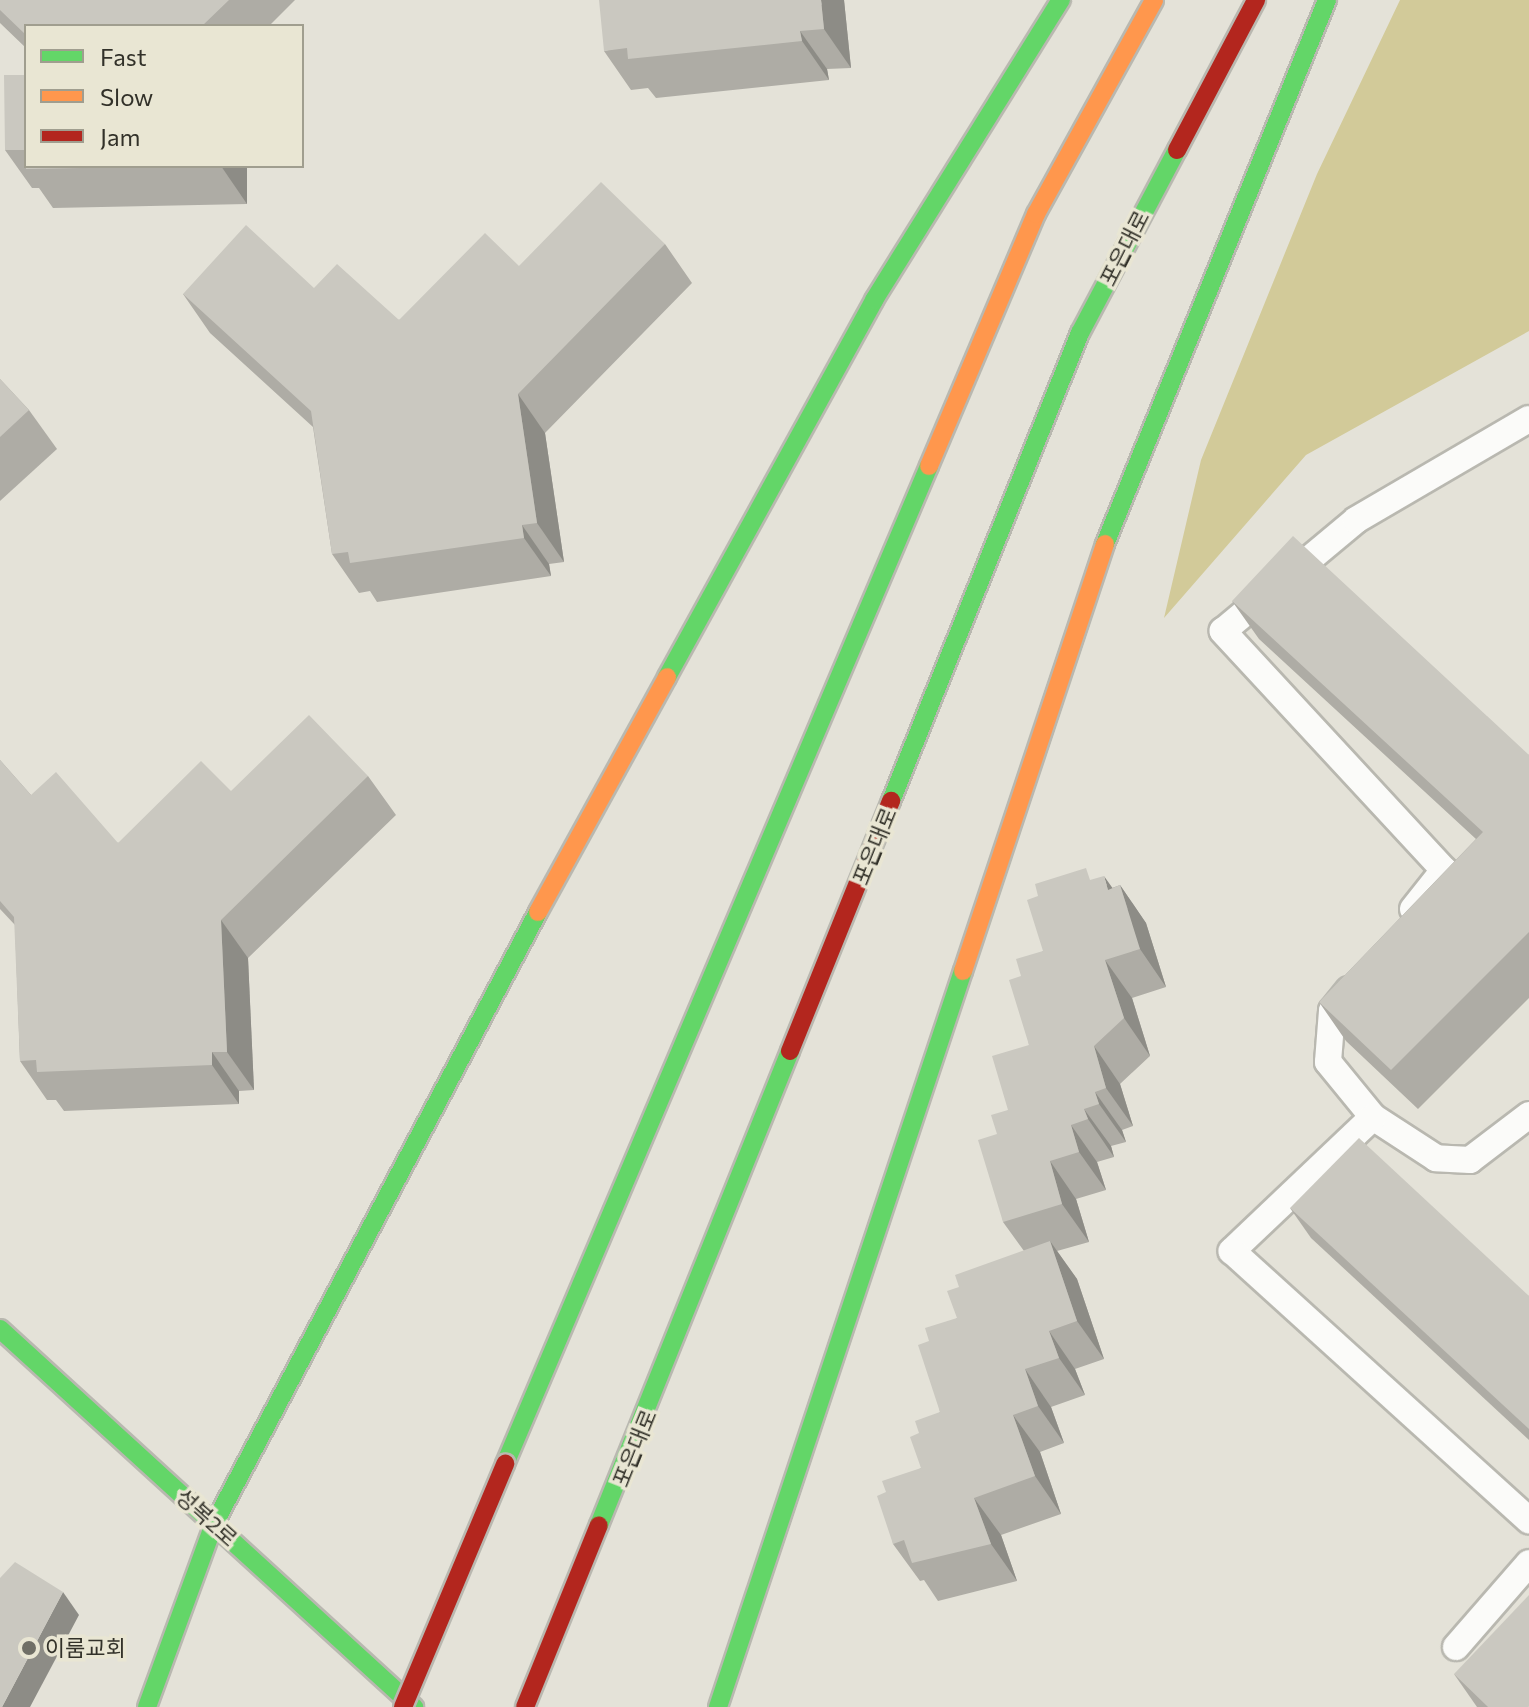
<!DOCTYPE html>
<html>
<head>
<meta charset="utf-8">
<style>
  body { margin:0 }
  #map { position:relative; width:1529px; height:1707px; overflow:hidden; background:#e4e2d8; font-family:Commissioner,"Noto Sans KR",sans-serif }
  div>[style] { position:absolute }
  .green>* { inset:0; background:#d2ca99 }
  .roads { filter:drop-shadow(2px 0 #b9b8b0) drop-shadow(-2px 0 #b9b8b0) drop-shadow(0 2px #b9b8b0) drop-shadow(0 -2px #b9b8b0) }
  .lane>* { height:26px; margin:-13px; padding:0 13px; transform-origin:13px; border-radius:13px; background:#fbfbf9 }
  .fast>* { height:18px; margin:-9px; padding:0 9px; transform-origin:9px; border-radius:9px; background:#63d668 }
  .slow>* { height:18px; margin:-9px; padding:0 9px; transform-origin:9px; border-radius:9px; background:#ff974d }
  .jam>* { height:18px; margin:-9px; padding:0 9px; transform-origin:9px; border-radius:9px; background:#b3261e }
  .bridges { filter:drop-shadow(2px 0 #b9b8b0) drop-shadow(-2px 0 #b9b8b0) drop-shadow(0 2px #b9b8b0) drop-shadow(0 -2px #b9b8b0) }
  .jam-bridge>* { height:18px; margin:-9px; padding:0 9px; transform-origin:9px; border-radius:9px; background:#b3261e }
  .wall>* { inset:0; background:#aeaca5 }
  .shaded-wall>* { inset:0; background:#8d8c86 }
  .building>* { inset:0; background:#cac8c0 }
  .dots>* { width:22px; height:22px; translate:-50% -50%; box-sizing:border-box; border:4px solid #e9e6d3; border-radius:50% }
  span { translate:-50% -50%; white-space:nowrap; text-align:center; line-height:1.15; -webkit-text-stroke:7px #e9e6d3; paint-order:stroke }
  .street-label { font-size:22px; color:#323129 }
  .poi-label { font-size:22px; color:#323129 }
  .left { translate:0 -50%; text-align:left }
  .legend { position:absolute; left:24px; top:24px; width:280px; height:144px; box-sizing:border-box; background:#e9e6d3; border:2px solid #a09e8f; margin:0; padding:10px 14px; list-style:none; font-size:24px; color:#323129 }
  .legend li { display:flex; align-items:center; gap:16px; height:40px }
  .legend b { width:40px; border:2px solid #a09e8f }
</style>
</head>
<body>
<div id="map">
  <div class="green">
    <i style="clip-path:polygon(1400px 0,1529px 0,1529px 331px,1306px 455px,1164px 618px,1201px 460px,1317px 174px)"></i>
  </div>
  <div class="roads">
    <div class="lane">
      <i style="left:1413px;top:909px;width:50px;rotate:-51.5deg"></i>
      <i style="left:1444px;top:870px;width:326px;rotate:-132.8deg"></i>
      <i style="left:1223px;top:631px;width:173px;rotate:-39.8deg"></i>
      <i style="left:1356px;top:520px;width:200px;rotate:-30.3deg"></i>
      <i style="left:1349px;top:990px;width:27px;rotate:129deg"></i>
      <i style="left:1332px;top:1011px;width:51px;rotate:94.5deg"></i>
      <i style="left:1328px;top:1062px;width:71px;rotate:50.7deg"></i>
      <i style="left:1529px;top:1115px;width:74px;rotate:142.7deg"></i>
      <i style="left:1470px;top:1160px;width:34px;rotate:-177deg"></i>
      <i style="left:1436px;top:1158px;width:75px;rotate:-146.9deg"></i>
      <i style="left:1373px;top:1117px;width:195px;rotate:136.5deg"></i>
      <i style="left:1232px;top:1251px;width:401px;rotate:42.2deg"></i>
      <i style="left:1456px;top:1647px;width:111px;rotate:-49deg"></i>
    </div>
    <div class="fast">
      <i style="left:1105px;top:544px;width:588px;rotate:-67.8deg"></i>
      <i style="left:667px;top:677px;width:430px;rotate:-61.2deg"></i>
      <i style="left:874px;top:300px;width:354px;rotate:-58.1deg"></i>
      <i style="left:891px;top:801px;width:505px;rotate:-68.01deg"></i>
      <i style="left:1080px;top:333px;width:207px;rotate:-62.1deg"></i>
      <i style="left:0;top:1329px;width:561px;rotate:42.4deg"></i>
      <i style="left:505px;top:1464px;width:1084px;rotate:-66.98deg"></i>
      <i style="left:599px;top:1525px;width:511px;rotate:-68.05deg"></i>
      <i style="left:147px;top:1707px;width:195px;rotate:-69.9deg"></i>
      <i style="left:214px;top:1524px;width:692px;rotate:-62.1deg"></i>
      <i style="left:718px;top:1707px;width:776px;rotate:-71.59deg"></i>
    </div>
    <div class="slow">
      <i style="left:929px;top:466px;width:274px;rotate:-67deg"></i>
      <i style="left:1036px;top:214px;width:244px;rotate:-61.1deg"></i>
      <i style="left:538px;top:912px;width:268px;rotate:-61.2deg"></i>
      <i style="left:963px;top:971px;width:450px;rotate:-71.6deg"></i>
    </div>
    <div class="jam">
      <i style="left:1177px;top:150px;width:170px;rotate:-62.2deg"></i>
      <i style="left:790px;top:1051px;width:270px;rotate:-68deg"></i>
      <i style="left:525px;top:1707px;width:196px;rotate:-67.9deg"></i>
    </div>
  </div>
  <div class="bridges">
    <div class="jam-bridge">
      <i style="left:403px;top:1707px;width:264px;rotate:-67.2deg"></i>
    </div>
  </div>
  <div class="wall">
    <i style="clip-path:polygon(0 0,295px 0,269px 26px,26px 26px,26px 48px,0 23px)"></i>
    <i style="clip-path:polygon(844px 0,851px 68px,827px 69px,829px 80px,656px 98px,648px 88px,631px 90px,604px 51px)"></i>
    <i style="clip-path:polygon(26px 75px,26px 166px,247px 166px,247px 204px,53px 208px,39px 188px,32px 188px,5px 150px)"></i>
    <i style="clip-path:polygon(665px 244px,692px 283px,545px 433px,564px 562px,549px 564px,551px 576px,377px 602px,370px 591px,359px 593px,332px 554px,313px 427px,210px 333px,183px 294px,314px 288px,399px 320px,519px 266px)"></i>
    <i style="clip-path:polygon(0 379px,29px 410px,57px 449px,0 501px)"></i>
    <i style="clip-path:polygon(1232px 601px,1529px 755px,1529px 998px,1418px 1109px,1346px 1041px,1319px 1002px,1476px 839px,1259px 639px)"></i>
    <i style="clip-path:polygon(0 760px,31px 795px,118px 843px,231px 791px,368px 776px,396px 815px,248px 958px,254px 1090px,239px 1091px,239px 1104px,64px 1111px,56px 1100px,47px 1100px,20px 1061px,15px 925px,0 909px)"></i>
    <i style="clip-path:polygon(1094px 879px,1112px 888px,1120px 885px,1146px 923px,1166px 987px,1132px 998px,1150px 1056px,1120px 1084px,1133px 1126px,1122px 1130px,1126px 1142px,1111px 1146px,1114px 1157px,1097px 1162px,1106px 1190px,1076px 1199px,1089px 1242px,1057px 1251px,1077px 1279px,1104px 1359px,1075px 1369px,1085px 1395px,1051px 1407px,1064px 1443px,1040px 1452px,1061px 1514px,1001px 1535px,1017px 1581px,938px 1601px,924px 1580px,920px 1581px,893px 1544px,886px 1492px,921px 1468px,919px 1433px,940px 1412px,929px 1341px,957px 1318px,959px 1287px,1024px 1251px,1003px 1222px,997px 1134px,1008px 1110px,1029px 1045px,1021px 976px,1043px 951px)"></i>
    <i style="clip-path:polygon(1290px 1208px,1529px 1296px,1529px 1440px,1311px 1238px)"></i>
    <i style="clip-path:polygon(1454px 1674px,1529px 1707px,1477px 1707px)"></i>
  </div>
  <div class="shaded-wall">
    <i style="clip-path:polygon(821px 0,844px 0,851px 68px,824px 29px)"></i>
    <i style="clip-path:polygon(800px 31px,827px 69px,829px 80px,802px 41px)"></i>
    <i style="clip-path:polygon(221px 166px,247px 166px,247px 204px)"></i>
    <i style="clip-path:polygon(518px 394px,545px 433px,564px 562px,537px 523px)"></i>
    <i style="clip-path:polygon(522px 525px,549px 564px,551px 576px,524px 538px)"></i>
    <i style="clip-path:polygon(1104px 876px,1128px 910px,1120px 885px,1146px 923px,1166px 987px,1140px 949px,1108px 890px)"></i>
    <i style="clip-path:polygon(221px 920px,248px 958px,254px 1090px,227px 1052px)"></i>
    <i style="clip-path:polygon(1105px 960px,1132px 998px,1150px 1056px,1124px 1018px)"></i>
    <i style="clip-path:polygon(1094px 1046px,1120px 1084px,1133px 1126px,1106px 1088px)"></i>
    <i style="clip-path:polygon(212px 1052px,239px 1091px,239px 1104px,212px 1065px)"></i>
    <i style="clip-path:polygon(1095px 1092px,1122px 1130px,1126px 1142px,1099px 1104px)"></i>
    <i style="clip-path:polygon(1084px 1109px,1111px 1146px,1114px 1157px,1088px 1119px)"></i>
    <i style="clip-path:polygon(1071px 1125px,1097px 1162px,1106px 1190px,1079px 1152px)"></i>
    <i style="clip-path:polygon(1050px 1161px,1076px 1199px,1089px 1242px,1062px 1204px)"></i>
    <i style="clip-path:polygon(1050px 1241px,1077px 1279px,1104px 1359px,1077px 1321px)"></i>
    <i style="clip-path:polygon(1049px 1331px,1075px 1369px,1085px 1395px,1059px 1358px)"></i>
    <i style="clip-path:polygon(1025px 1369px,1051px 1407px,1064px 1443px,1038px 1406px)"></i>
    <i style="clip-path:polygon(1013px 1415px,1040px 1452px,1061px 1514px,1035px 1476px)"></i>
    <i style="clip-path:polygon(974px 1498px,1001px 1535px,1017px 1581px,991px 1544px)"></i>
    <i style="clip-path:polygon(63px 1592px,79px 1615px,30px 1707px,2px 1707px)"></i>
  </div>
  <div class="building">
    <i style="clip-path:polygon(0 0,229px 0,202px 26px,26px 26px,26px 35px,0 10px)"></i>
    <i style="clip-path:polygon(599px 0,821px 0,824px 29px,800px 31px,802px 41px,628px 59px,627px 48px,604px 51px)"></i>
    <i style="clip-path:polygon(4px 75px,26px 75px,26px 166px,189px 166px,26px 169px,26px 150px,5px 150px)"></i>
    <i style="clip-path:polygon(601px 182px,665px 244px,518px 394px,537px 523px,522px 525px,524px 538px,350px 563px,348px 552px,332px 554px,311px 411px,183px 294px,246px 225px,314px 288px,337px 264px,399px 320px,485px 233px,519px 266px)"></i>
    <i style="clip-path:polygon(0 379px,29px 410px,0 437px)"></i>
    <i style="clip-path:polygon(1293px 536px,1529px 755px,1529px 932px,1391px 1070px,1319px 1002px,1483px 832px,1232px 601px)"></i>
    <i style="clip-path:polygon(309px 715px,368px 776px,221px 920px,227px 1052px,212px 1052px,212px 1065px,37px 1072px,36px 1060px,20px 1061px,14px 917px,0 901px,0 760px,31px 795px,56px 772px,118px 843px,201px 761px,231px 791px)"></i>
    <i style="clip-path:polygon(1086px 868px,1090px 880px,1104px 876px,1108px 890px,1120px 885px,1140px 949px,1105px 960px,1124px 1018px,1094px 1046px,1106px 1088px,1095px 1092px,1099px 1104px,1084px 1109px,1088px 1119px,1071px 1125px,1079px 1152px,1050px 1161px,1062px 1204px,1003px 1222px,978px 1140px,997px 1134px,991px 1115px,1008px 1110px,992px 1056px,1029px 1045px,1009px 980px,1021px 976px,1016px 959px,1043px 951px,1027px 900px,1038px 896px,1035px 884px)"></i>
    <i style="clip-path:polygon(1359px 1138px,1529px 1296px,1529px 1429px,1290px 1208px)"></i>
    <i style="clip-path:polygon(1050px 1241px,1077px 1321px,1049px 1331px,1059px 1358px,1025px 1369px,1038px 1406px,1013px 1415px,1035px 1476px,974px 1498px,991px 1544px,912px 1563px,904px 1540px,893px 1544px,877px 1496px,886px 1492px,882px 1481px,921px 1468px,910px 1437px,919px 1433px,915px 1421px,940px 1412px,918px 1345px,929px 1341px,925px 1328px,957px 1318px,947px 1291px,959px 1287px,955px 1275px)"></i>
    <i style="clip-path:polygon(15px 1562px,63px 1592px,2px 1707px,0 1707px,0 1578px)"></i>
    <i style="clip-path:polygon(1529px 1595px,1529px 1706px,1528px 1707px,1488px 1707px,1454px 1674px)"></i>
  </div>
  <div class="dots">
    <i style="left:29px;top:1648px;background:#706f66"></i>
  </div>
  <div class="street-label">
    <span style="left:1124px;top:248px;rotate:-63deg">포은대로</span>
    <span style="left:874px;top:846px;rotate:-68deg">포은대로</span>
    <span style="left:634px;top:1448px;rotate:-68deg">포은대로</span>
    <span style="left:207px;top:1517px;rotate:42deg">성복2로</span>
  </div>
  <div class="poi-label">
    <span class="left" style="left:45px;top:1648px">이룸교회</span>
  </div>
  <ul class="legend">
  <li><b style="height:10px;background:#63d668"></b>Fast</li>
  <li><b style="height:10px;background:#ff974d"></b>Slow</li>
  <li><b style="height:10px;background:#b3261e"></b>Jam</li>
  </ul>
</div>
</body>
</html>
